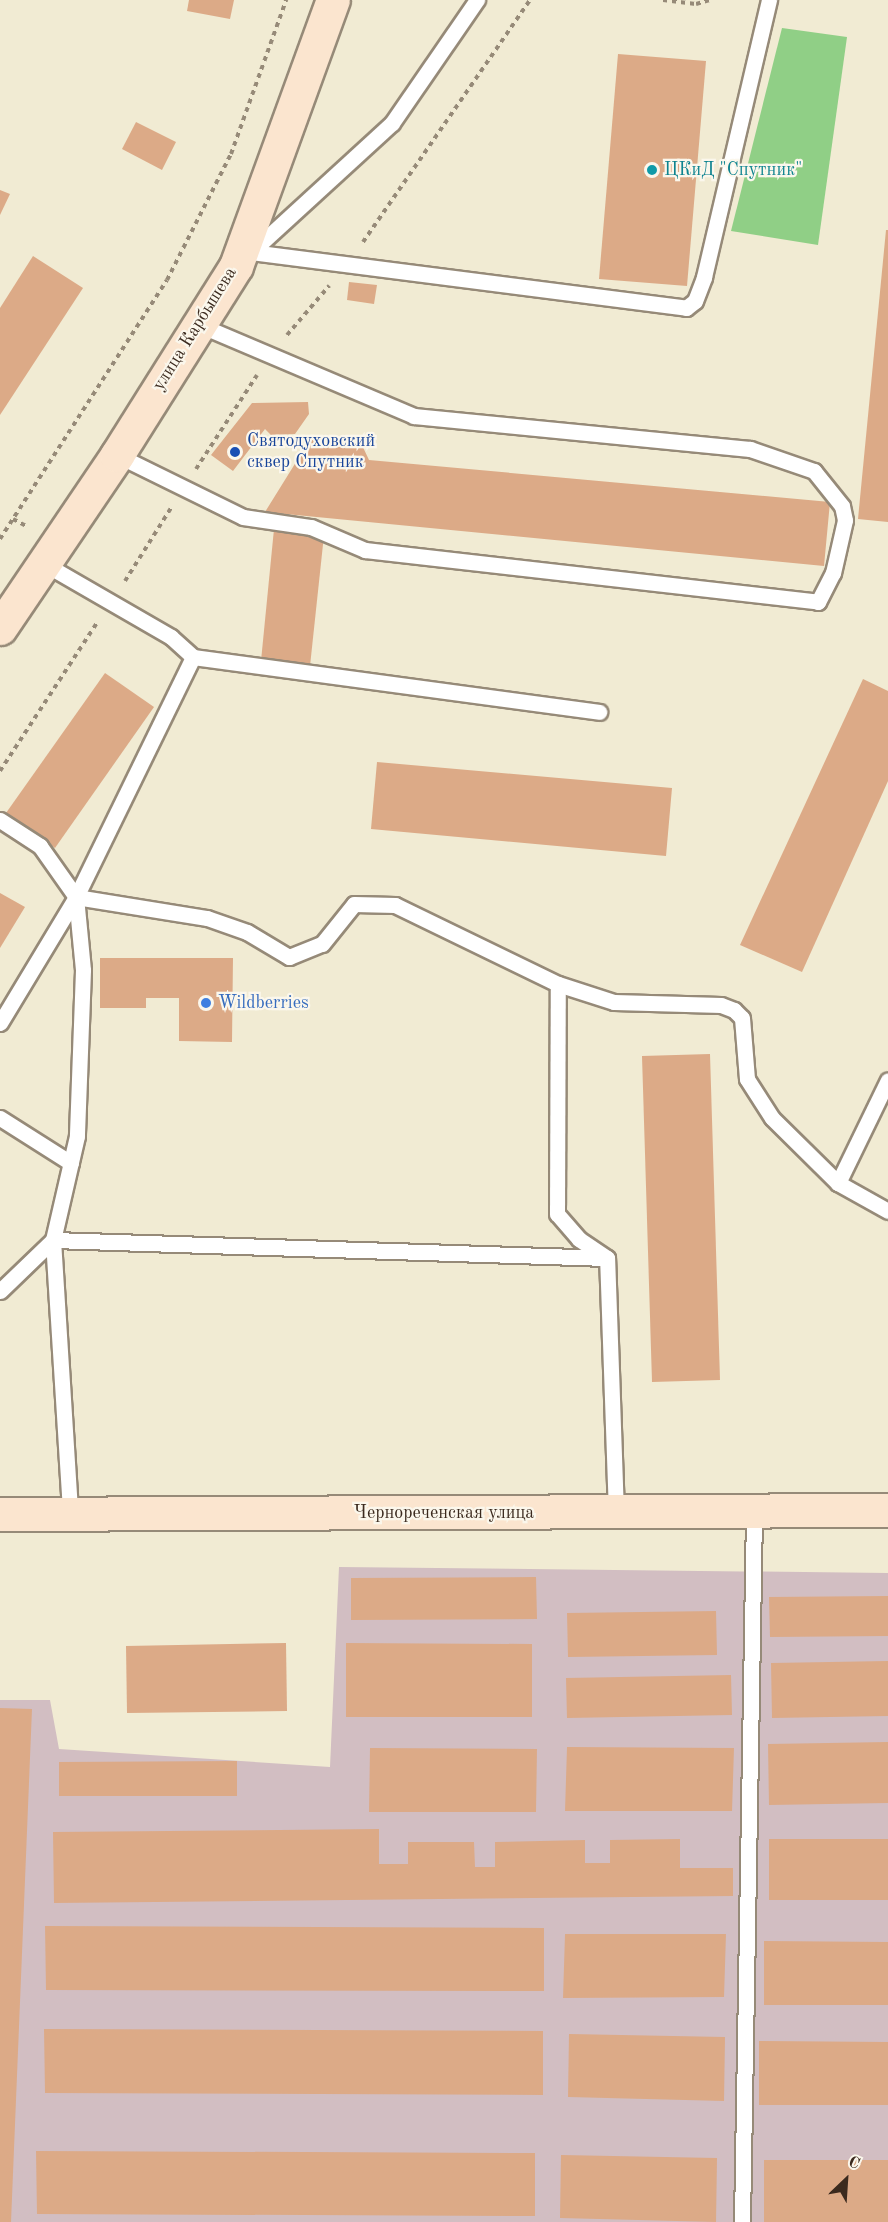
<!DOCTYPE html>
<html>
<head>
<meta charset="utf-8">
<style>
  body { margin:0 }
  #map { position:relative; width:888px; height:2222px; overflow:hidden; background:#f1ebd3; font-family:"Old Standard TT",serif }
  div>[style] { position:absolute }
  .industrial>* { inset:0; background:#d2bec2 }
  .green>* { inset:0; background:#90cf86 }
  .building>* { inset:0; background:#dcaa87 }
  .path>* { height:4px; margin-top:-2px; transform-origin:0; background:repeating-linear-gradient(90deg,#968a78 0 4.5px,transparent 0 9px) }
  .roads { filter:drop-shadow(2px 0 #968a78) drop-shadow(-2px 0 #968a78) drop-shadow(0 2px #968a78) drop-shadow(0 -2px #968a78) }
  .service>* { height:15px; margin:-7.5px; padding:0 7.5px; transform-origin:7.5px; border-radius:7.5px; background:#fff }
  .secondary>* { height:33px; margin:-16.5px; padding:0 16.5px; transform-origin:16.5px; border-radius:16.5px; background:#fbe5cf }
  .dots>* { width:16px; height:16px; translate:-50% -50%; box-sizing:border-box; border:3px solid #fbf7ec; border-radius:50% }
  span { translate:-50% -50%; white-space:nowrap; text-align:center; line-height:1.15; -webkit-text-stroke:4.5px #fbf7ec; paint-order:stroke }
  .culture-label { font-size:18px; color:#0d838f }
  .left { translate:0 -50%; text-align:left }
  .street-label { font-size:18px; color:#3b2a1e }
  .transit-label { font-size:18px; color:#164399 }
  .shop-label { font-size:18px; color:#366cbe }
  .north { position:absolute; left:816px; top:2150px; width:60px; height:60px; -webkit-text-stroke:4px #fbf7ec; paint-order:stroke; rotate:25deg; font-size:16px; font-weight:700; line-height:24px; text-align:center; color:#3b2a1e }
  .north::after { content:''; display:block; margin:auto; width:21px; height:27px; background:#3b2a1e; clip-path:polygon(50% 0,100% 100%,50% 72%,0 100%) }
</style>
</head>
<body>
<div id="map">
  <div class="industrial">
    <i style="clip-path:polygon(339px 1567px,888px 1573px,888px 2222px,0 2222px,0 1700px,50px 1700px,59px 1749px,330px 1767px)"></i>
  </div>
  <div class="green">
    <i style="clip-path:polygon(782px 28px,847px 37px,818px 245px,731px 231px)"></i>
  </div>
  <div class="building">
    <i style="clip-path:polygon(189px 0,234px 0,230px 19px,187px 11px)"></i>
    <i style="clip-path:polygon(618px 54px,706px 61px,687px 286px,599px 279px)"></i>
    <i style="clip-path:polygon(136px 122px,176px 142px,162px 170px,122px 149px)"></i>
    <i style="clip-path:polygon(0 190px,10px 194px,0 215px)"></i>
    <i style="clip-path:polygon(886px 230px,888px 230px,888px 522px,858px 519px)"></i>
    <i style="clip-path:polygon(33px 256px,83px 288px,0 415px,0 308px)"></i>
    <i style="clip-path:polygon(349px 282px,377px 285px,374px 304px,347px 300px)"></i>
    <i style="clip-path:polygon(308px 402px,309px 414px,295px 434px,271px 435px,265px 429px,233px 471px,211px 455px,252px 403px)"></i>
    <i style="clip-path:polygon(311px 438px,361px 443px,369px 460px,830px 502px,824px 566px,265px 512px)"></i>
    <i style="clip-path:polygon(274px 529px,324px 535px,310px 666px,261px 661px)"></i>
    <i style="clip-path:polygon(105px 673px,154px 707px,55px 848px,6px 813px)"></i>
    <i style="clip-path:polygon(863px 679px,888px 691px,888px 781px,802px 972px,740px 945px)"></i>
    <i style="clip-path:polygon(377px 762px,672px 788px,666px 856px,371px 829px)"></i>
    <i style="clip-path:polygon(0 893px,25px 907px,0 948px)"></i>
    <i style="clip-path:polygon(100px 958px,233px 958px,232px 1042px,179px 1041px,179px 998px,146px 998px,146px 1008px,100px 1008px)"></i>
    <i style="clip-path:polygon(710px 1054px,720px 1380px,652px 1382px,642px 1056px)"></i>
    <i style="clip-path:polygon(536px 1577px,537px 1619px,351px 1620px,351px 1578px)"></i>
    <i style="clip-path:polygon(888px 1596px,888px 1636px,770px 1637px,769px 1597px)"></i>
    <i style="clip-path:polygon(716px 1611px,717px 1655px,568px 1657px,567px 1613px)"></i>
    <i style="clip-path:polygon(286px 1643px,287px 1711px,127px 1713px,126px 1646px)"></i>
    <i style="clip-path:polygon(346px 1643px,532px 1644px,532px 1717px,346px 1717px)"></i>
    <i style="clip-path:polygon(888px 1661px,888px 1716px,772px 1718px,771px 1663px)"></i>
    <i style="clip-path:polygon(731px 1675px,732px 1715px,567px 1718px,566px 1678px)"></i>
    <i style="clip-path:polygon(0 1708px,32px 1709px,11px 2222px,0 2222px)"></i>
    <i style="clip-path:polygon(888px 1742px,888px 1803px,769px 1805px,768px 1744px)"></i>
    <i style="clip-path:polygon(567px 1747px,734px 1748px,732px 1811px,565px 1811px)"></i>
    <i style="clip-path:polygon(370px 1748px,537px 1749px,536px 1812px,369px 1812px)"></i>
    <i style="clip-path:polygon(237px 1761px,237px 1796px,59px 1796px,59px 1762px)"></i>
    <i style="clip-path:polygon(379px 1829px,379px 1864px,408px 1864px,408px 1842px,474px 1842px,475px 1867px,495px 1867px,495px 1842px,585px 1840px,585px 1863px,610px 1863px,610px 1840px,680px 1839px,680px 1868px,733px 1868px,733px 1896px,54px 1903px,53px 1832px)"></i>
    <i style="clip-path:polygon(769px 1839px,888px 1839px,888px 1900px,769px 1900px)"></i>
    <i style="clip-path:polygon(45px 1926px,544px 1928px,544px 1991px,46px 1990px)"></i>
    <i style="clip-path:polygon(565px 1934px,726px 1934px,724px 1997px,563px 1998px)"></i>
    <i style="clip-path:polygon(764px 1941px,888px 1942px,888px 2005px,764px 2005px)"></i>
    <i style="clip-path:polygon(44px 2029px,543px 2031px,543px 2095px,45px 2093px)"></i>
    <i style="clip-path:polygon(569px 2034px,725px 2037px,724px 2101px,568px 2097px)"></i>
    <i style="clip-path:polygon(759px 2041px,888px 2042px,888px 2105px,759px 2105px)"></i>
    <i style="clip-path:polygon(36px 2151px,535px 2153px,535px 2216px,37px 2214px)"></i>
    <i style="clip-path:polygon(561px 2155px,717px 2158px,716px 2222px,560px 2218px)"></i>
    <i style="clip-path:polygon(764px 2160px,888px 2160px,888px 2222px,764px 2222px)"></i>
  </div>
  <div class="path">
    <i style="left:663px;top:0;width:33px;rotate:7deg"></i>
    <i style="left:696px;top:4px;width:15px;rotate:-16deg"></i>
    <i style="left:363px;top:242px;width:294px;rotate:-55.4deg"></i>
    <i style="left:287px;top:335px;width:65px;rotate:-49.4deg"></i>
    <i style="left:196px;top:469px;width:112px;rotate:-57deg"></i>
    <i style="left:13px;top:519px;width:17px;rotate:28deg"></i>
    <i style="left:0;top:539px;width:308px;rotate:-57.2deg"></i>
    <i style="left:167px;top:280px;width:141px;rotate:-63.1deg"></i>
    <i style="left:231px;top:154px;width:164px;rotate:-70.3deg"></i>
    <i style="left:125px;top:581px;width:86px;rotate:-57.8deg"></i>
    <i style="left:0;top:771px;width:177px;rotate:-56.8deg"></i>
  </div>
  <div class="roads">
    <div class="service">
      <i style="left:251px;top:252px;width:439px;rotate:7.3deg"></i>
      <i style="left:686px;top:308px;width:11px;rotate:-38deg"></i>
      <i style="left:695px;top:301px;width:26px;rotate:-69deg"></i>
      <i style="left:704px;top:277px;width:285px;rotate:-76.8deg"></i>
      <i style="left:248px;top:255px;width:195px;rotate:-42.5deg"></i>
      <i style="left:392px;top:123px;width:150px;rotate:-55.4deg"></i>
      <i style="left:117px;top:455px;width:140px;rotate:26.2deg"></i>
      <i style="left:243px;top:517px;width:69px;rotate:8.4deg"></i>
      <i style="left:311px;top:527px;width:59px;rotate:23.1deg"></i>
      <i style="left:365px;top:550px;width:456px;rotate:6.5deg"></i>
      <i style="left:818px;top:602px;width:33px;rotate:-63deg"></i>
      <i style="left:833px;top:573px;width:54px;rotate:-77.2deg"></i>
      <i style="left:845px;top:520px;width:14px;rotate:-102deg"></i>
      <i style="left:842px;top:506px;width:45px;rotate:-128.7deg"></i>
      <i style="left:814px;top:471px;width:68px;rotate:-161deg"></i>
      <i style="left:750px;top:449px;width:338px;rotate:-174.4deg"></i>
      <i style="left:414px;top:416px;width:236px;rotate:-157deg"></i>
      <i style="left:43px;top:563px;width:148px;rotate:30deg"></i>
      <i style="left:171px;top:637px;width:30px;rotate:42deg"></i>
      <i style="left:193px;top:657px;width:410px;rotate:7.7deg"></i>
      <i style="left:0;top:820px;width:48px;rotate:33deg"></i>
      <i style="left:40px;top:846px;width:62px;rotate:54.8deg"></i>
      <i style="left:76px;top:897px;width:73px;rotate:84.5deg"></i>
      <i style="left:83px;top:970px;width:166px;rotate:92.1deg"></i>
      <i style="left:77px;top:1136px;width:107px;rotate:103deg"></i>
      <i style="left:53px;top:1240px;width:275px;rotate:86.4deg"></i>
      <i style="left:76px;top:897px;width:133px;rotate:9.1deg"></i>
      <i style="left:207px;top:918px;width:42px;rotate:19.3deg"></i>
      <i style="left:247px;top:932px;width:49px;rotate:30.8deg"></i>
      <i style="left:289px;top:957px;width:35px;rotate:-22deg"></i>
      <i style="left:322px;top:944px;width:51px;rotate:-51.3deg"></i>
      <i style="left:354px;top:904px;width:41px;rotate:1.4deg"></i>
      <i style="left:395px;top:905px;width:181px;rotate:25.9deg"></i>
      <i style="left:0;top:1023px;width:147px;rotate:-58.9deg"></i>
      <i style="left:76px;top:897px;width:267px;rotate:-64deg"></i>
      <i style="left:0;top:1118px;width:84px;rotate:32.4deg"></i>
      <i style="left:838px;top:1183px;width:114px;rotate:-64.1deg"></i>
      <i style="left:0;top:1291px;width:74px;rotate:-43.9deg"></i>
      <i style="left:53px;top:1240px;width:554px;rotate:1.86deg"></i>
      <i style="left:616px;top:1513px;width:255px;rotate:-92deg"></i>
      <i style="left:607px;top:1258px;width:34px;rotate:-146deg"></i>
      <i style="left:579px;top:1239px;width:33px;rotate:-131deg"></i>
      <i style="left:557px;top:1214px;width:230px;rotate:-89.8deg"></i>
      <i style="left:558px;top:984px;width:59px;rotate:17.8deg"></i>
      <i style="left:614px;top:1002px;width:107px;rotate:1.6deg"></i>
      <i style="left:721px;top:1005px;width:14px;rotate:21deg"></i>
      <i style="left:734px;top:1010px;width:11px;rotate:45deg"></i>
      <i style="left:742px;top:1018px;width:61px;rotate:85.3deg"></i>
      <i style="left:747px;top:1079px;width:46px;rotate:57.3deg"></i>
      <i style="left:772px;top:1118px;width:93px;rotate:44.6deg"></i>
      <i style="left:838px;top:1183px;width:57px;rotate:29.2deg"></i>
      <i style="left:742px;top:2222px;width:709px;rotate:-89.03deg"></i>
    </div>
    <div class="secondary">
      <i style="left:0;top:628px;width:209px;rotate:-55.9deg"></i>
      <i style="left:117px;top:455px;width:223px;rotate:-57.8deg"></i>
      <i style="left:236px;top:266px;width:283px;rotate:-70deg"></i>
      <i style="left:0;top:1514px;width:888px;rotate:-0.26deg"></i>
    </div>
  </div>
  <div class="dots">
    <i style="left:652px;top:170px;background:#0f9aa8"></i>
    <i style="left:235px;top:452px;background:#1a4fb4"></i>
    <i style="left:206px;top:1003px;background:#3f7fe0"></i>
  </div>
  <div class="culture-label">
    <span class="left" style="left:664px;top:170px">ЦКиД "Спутник"</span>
  </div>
  <div class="street-label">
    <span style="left:195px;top:329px;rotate:-58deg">улица Карбышева</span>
    <span style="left:444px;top:1513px">Чернореченская улица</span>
  </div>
  <div class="transit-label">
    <span class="left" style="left:247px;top:452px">Святодуховский<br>сквер Спутник</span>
  </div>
  <div class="shop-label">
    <span class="left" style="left:218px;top:1003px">Wildberries</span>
  </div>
  <div class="north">С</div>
</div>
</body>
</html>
